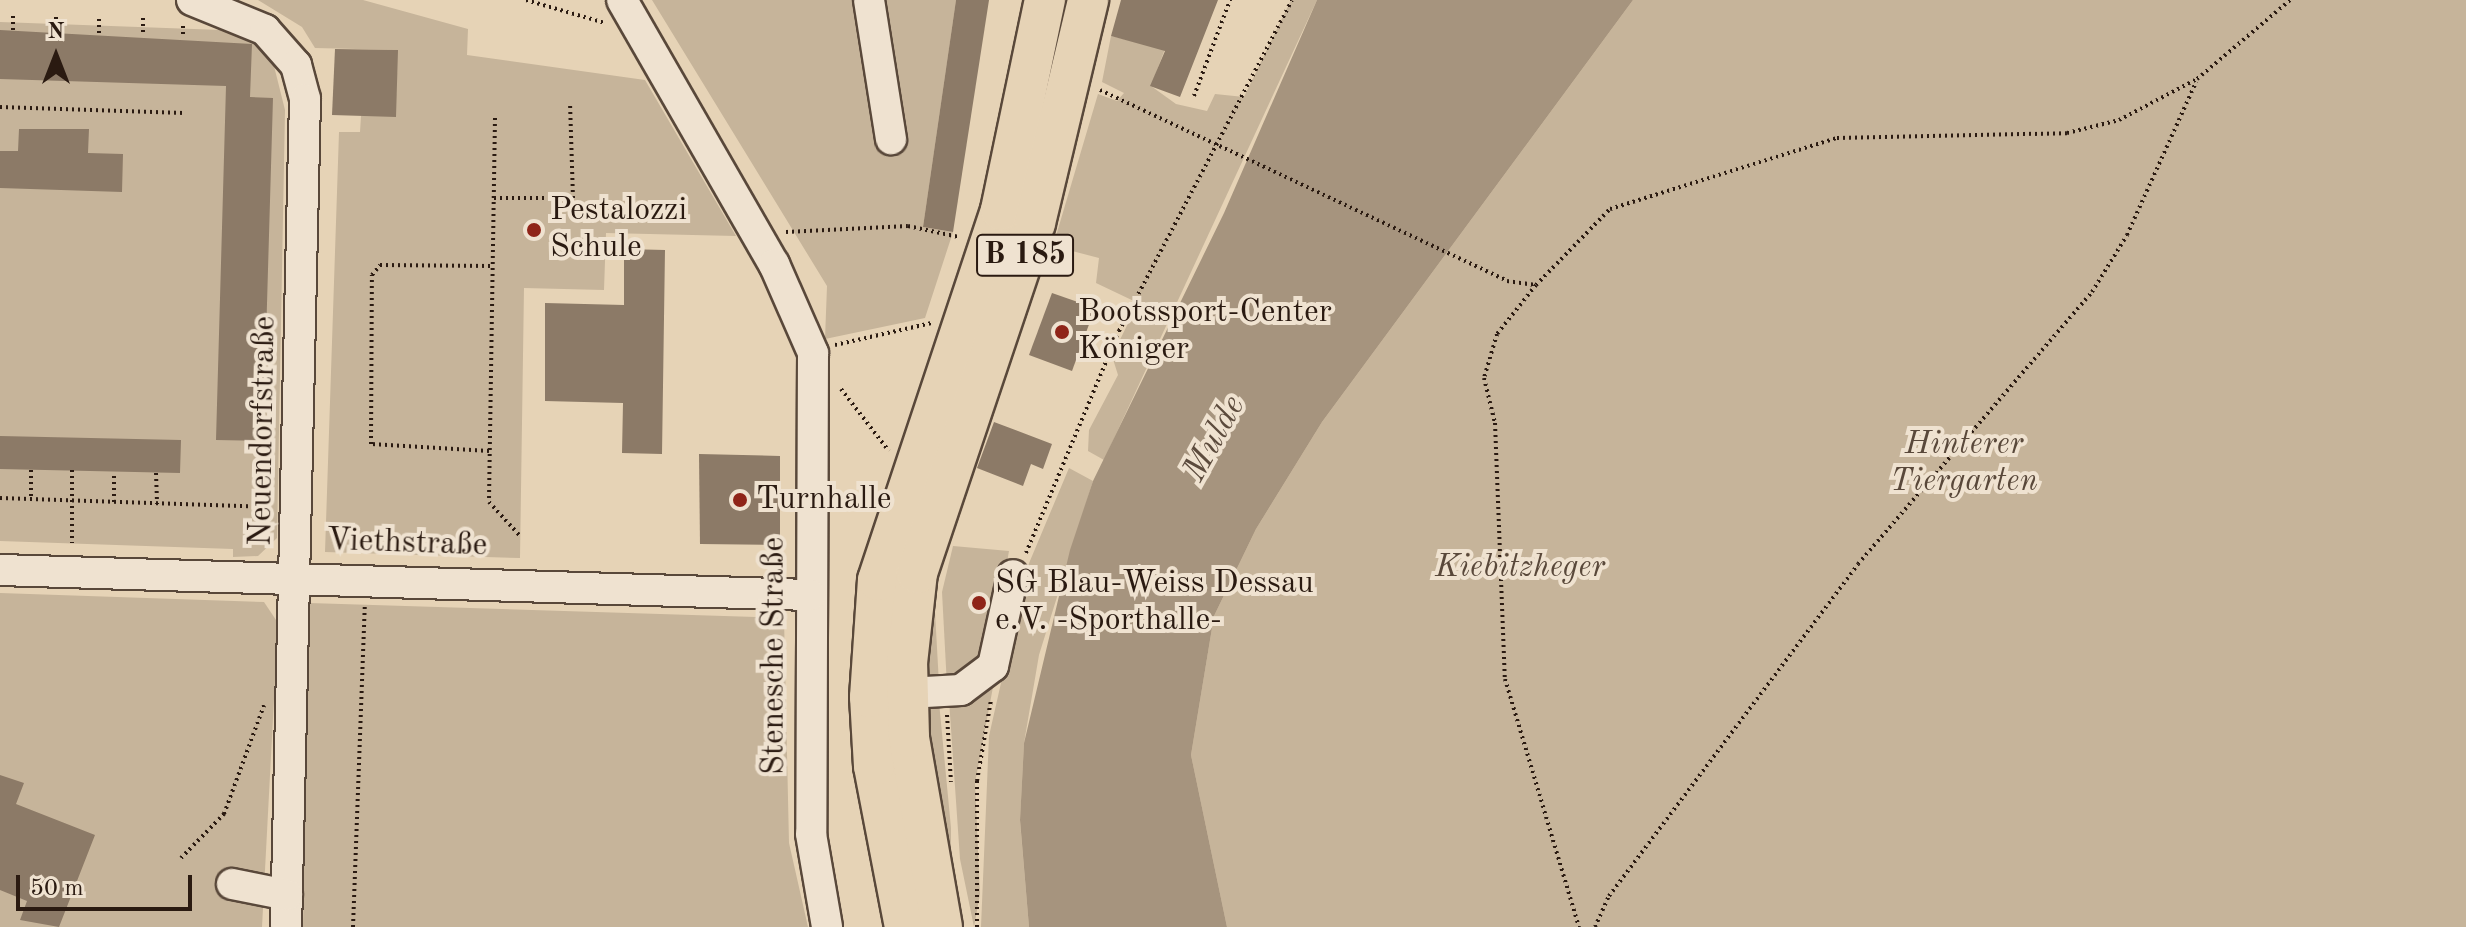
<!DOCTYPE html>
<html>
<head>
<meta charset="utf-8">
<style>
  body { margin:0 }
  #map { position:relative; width:2466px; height:927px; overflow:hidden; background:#e6d3b6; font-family:"Old Standard TT",serif }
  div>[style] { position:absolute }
  .green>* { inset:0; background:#c6b49a }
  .water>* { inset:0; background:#a6947e }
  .building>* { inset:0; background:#8c7a67 }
  .path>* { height:4px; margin-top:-2px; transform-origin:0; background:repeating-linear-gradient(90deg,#2a1a11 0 2px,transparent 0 6px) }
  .roads { filter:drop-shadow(2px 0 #59483a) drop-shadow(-2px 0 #59483a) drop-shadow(0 2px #59483a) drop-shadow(0 -2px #59483a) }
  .minor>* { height:30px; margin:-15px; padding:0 15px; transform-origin:15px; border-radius:15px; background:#efe2d0 }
  .major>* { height:40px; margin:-20px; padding:0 20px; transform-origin:20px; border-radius:20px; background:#e6d3b6 }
  .dots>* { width:22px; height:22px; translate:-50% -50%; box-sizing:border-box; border:4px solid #efe2d0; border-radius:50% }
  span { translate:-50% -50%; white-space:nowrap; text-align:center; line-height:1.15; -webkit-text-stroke:8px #efe2d0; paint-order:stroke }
  .shield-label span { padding:2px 6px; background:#efe2d0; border:2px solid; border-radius:6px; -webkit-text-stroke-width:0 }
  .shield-label { font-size:30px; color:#2a1a11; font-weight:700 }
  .poi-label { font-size:32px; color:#2a1a11 }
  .left { translate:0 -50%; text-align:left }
  .street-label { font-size:32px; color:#2a1a11 }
  .park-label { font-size:32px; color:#59483a; font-style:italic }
  .water-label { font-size:34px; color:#5c4b3d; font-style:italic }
  .north { position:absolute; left:16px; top:16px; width:80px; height:80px; -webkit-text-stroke:6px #efe2d0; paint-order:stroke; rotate:0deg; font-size:22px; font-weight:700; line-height:32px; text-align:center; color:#2a1a11 }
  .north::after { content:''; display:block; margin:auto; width:28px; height:36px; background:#2a1a11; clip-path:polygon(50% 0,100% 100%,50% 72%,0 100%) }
  .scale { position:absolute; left:16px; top:875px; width:176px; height:36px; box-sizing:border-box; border:4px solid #2a1a11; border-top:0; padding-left:10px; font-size:24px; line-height:28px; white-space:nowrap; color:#2a1a11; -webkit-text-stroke:6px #efe2d0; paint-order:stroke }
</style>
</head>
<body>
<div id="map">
  <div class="green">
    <i style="clip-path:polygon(258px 0,363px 0,468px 29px,467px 55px,645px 80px,736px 236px,606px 233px,604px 290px,524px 288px,520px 558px,325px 552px,339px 132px,360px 132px,361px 116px,398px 50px,315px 48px,302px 27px)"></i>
    <i style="clip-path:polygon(652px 0,956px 0,923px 227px,953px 232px,925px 318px,825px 339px,827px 286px)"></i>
    <i style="clip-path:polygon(1291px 0,1317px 0,1104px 460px,1088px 451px,1089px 430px,1118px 375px,1112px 356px,1138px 303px,1096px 283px,1099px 258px,1053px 246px,1098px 94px,1117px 101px,1124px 93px,1102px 82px,1111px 36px,1165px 49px,1151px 86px,1176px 104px,1207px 111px,1215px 94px,1244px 97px)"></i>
    <i style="clip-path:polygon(1633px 0,2466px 0,2466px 927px,1227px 927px,1191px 755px,1214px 616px,1256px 529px,1322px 422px)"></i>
    <i style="clip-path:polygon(0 22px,249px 31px,273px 62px,285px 110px,277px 538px,258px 556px,233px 557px,233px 549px,0 541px)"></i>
    <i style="clip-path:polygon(1069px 468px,1093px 481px,1039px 655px,1024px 743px,1020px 821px,1029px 927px,981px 927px,989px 736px,1027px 568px)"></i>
    <i style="clip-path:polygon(953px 546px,1009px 551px,989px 662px,947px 686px,942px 592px)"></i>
    <i style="clip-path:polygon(0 593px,264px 602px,278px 623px,262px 927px,0 927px)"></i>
    <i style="clip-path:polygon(934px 594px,939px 684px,927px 679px)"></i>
    <i style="clip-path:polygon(309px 603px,784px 618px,789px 843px,808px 927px,303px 927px)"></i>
    <i style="clip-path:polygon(996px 671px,975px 783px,980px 894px,974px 927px,960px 859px,949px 700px)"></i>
    <i style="clip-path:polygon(939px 702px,951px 828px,951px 860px,926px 707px)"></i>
  </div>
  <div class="water">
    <i style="clip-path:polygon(1317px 0,1633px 0,1322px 422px,1256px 529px,1214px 616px,1191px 755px,1227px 927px,1029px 927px,1020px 820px,1024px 743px,1070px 550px,1093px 481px,1224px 213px)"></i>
  </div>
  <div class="building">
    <i style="clip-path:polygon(956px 0,989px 0,953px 232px,923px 227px)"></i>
    <i style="clip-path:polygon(1121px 0,1218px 0,1180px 97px,1150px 86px,1165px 51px,1111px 36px)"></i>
    <i style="clip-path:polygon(0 30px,252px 44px,250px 97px,273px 98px,263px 441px,216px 440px,226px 86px,0 79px)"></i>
    <i style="clip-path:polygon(335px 49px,398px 50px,396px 117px,332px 115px)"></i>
    <i style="clip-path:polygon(19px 129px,89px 129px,88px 153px,123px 154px,122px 192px,0 188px,0 151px,18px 151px)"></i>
    <i style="clip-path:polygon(624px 249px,665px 250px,662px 454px,622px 453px,623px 403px,545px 401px,545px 303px,624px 305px)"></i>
    <i style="clip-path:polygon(1052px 293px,1095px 308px,1072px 371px,1029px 355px)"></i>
    <i style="clip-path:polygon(994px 422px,1052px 444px,1043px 469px,1031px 464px,1023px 486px,977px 468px)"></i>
    <i style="clip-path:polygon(0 436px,181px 440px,180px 473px,0 469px)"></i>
    <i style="clip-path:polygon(699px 454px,780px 456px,780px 545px,700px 544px)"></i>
    <i style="clip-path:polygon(0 775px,24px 783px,16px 804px,95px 835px,59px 927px,20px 920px,27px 901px,0 890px)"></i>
  </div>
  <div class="path">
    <i style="left:526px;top:0;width:82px;rotate:16.2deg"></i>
    <i style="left:56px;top:17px;width:15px;rotate:90deg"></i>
    <i style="left:143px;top:18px;width:16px;rotate:90deg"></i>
    <i style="left:183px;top:26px;width:10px;rotate:90deg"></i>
    <i style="left:13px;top:30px;width:14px;rotate:-90deg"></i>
    <i style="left:99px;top:33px;width:15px;rotate:-90deg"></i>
    <i style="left:1100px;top:90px;width:450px;rotate:25.1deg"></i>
    <i style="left:1507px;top:281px;width:29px;rotate:8deg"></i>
    <i style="left:1536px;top:285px;width:106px;rotate:-45.8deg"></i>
    <i style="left:1610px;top:209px;width:238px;rotate:-17.4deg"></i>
    <i style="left:1837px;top:138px;width:230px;rotate:-1.2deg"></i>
    <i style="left:2067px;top:133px;width:54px;rotate:-14deg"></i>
    <i style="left:2119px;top:120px;width:88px;rotate:-27.7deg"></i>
    <i style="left:2197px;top:79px;width:122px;rotate:-40.3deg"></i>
    <i style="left:1194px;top:96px;width:103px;rotate:-69.4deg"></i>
    <i style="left:0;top:107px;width:184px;rotate:1.9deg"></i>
    <i style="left:495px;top:118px;width:384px;rotate:90.9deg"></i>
    <i style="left:489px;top:502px;width:47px;rotate:47.6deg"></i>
    <i style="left:494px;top:198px;width:79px"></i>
    <i style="left:573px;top:198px;width:94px;rotate:-91.8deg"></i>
    <i style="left:786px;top:232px;width:122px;rotate:-2.8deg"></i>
    <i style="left:908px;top:226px;width:52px;rotate:12.2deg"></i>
    <i style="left:1536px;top:285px;width:63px;rotate:128.5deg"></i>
    <i style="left:1497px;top:334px;width:46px;rotate:106.5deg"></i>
    <i style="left:1484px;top:378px;width:46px;rotate:76.3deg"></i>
    <i style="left:1495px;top:423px;width:256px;rotate:87.8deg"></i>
    <i style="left:1505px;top:679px;width:259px;rotate:73.4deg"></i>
    <i style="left:835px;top:345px;width:99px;rotate:-12.8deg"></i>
    <i style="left:841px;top:389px;width:78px;rotate:52.3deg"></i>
    <i style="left:489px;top:451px;width:118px;rotate:-176.6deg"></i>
    <i style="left:371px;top:444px;width:169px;rotate:-89.7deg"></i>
    <i style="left:372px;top:275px;width:13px;rotate:-51deg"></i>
    <i style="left:380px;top:265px;width:112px;rotate:0.5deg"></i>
    <i style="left:31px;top:470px;width:29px;rotate:90deg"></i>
    <i style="left:72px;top:470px;width:73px;rotate:90deg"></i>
    <i style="left:156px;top:473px;width:31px;rotate:88deg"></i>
    <i style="left:0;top:498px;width:269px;rotate:1.9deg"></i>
    <i style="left:114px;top:502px;width:30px;rotate:-90deg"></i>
    <i style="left:1026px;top:553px;width:241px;rotate:-67.3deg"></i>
    <i style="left:1119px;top:331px;width:373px;rotate:-62.4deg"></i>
    <i style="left:947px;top:715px;width:67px;rotate:86.6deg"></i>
    <i style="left:181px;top:858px;width:62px;rotate:-45.7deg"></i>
    <i style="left:224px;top:814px;width:116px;rotate:-69.8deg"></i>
    <i style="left:353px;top:927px;width:321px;rotate:-87.9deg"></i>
    <i style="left:977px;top:927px;width:146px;rotate:-90deg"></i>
    <i style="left:977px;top:781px;width:82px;rotate:-80.2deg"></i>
    <i style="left:1595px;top:927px;width:34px;rotate:-66deg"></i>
    <i style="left:1609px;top:896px;width:415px;rotate:-53.1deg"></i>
    <i style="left:1858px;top:564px;width:359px;rotate:-49.3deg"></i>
    <i style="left:2092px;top:292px;width:67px;rotate:-58.4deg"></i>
    <i style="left:2127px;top:235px;width:168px;rotate:-65.7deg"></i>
  </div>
  <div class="roads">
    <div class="minor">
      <i style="left:192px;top:0;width:79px;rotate:22.3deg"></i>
      <i style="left:265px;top:30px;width:47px;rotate:48.5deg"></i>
      <i style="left:296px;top:65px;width:35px;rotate:75deg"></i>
      <i style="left:305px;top:99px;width:828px;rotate:91.31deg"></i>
      <i style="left:622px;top:0;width:305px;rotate:60.1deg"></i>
      <i style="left:774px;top:264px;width:97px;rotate:66.3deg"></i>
      <i style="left:813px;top:353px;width:481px;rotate:90.2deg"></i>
      <i style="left:811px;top:834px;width:94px;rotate:80.2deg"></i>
      <i style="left:869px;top:0;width:141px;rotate:81deg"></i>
      <i style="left:0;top:570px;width:811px;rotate:1.77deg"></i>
      <i style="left:908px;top:693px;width:53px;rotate:-3.2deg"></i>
      <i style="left:961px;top:690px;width:40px;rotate:-37deg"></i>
      <i style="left:993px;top:666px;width:93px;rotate:-77.6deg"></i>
      <i style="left:232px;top:884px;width:56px;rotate:11.3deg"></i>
    </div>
    <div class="major">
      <i style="left:905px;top:927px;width:164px;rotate:-100.9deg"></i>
      <i style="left:874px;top:766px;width:69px;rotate:-93.3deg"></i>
      <i style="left:870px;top:697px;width:117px;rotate:-86.1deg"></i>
      <i style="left:878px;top:580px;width:390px;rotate:-71.6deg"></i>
      <i style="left:1001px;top:210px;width:215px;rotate:-78.2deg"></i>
      <i style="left:942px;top:927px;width:193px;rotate:-99.9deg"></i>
      <i style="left:909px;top:737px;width:74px;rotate:-91.5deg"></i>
      <i style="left:907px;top:663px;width:91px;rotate:-83.7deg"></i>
      <i style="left:917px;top:573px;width:369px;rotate:-71.4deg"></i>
      <i style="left:1035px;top:223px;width:229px;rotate:-76.6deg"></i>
    </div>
  </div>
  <div class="dots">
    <i style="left:534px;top:230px;background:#8f2418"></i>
    <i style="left:1062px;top:332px;background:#8f2418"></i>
    <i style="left:740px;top:500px;background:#8f2418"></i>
    <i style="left:979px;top:603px;background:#8f2418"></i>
  </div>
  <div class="shield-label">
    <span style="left:1025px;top:255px">B 185</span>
  </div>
  <div class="poi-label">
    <span class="left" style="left:550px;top:230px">Pestalozzi<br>Schule</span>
    <span class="left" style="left:1078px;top:332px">Bootssport-Center<br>Königer</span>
    <span class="left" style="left:756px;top:500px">Turnhalle</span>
    <span class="left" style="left:995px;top:603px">SG Blau-Weiss Dessau<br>e.V. -Sporthalle-</span>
  </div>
  <div class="street-label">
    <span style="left:264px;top:431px;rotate:-89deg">Neuendorfstraße</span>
    <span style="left:407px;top:544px;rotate:2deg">Viethstraße</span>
    <span style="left:775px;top:656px;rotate:-90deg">Stenesche Straße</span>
  </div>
  <div class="park-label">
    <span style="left:1964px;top:464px">Hinterer<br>Tiergarten</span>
    <span style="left:1520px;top:568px">Kiebitzheger</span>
  </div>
  <div class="water-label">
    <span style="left:1215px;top:439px;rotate:-61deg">Mulde</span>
  </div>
  <div class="north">N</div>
  <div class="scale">50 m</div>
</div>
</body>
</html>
